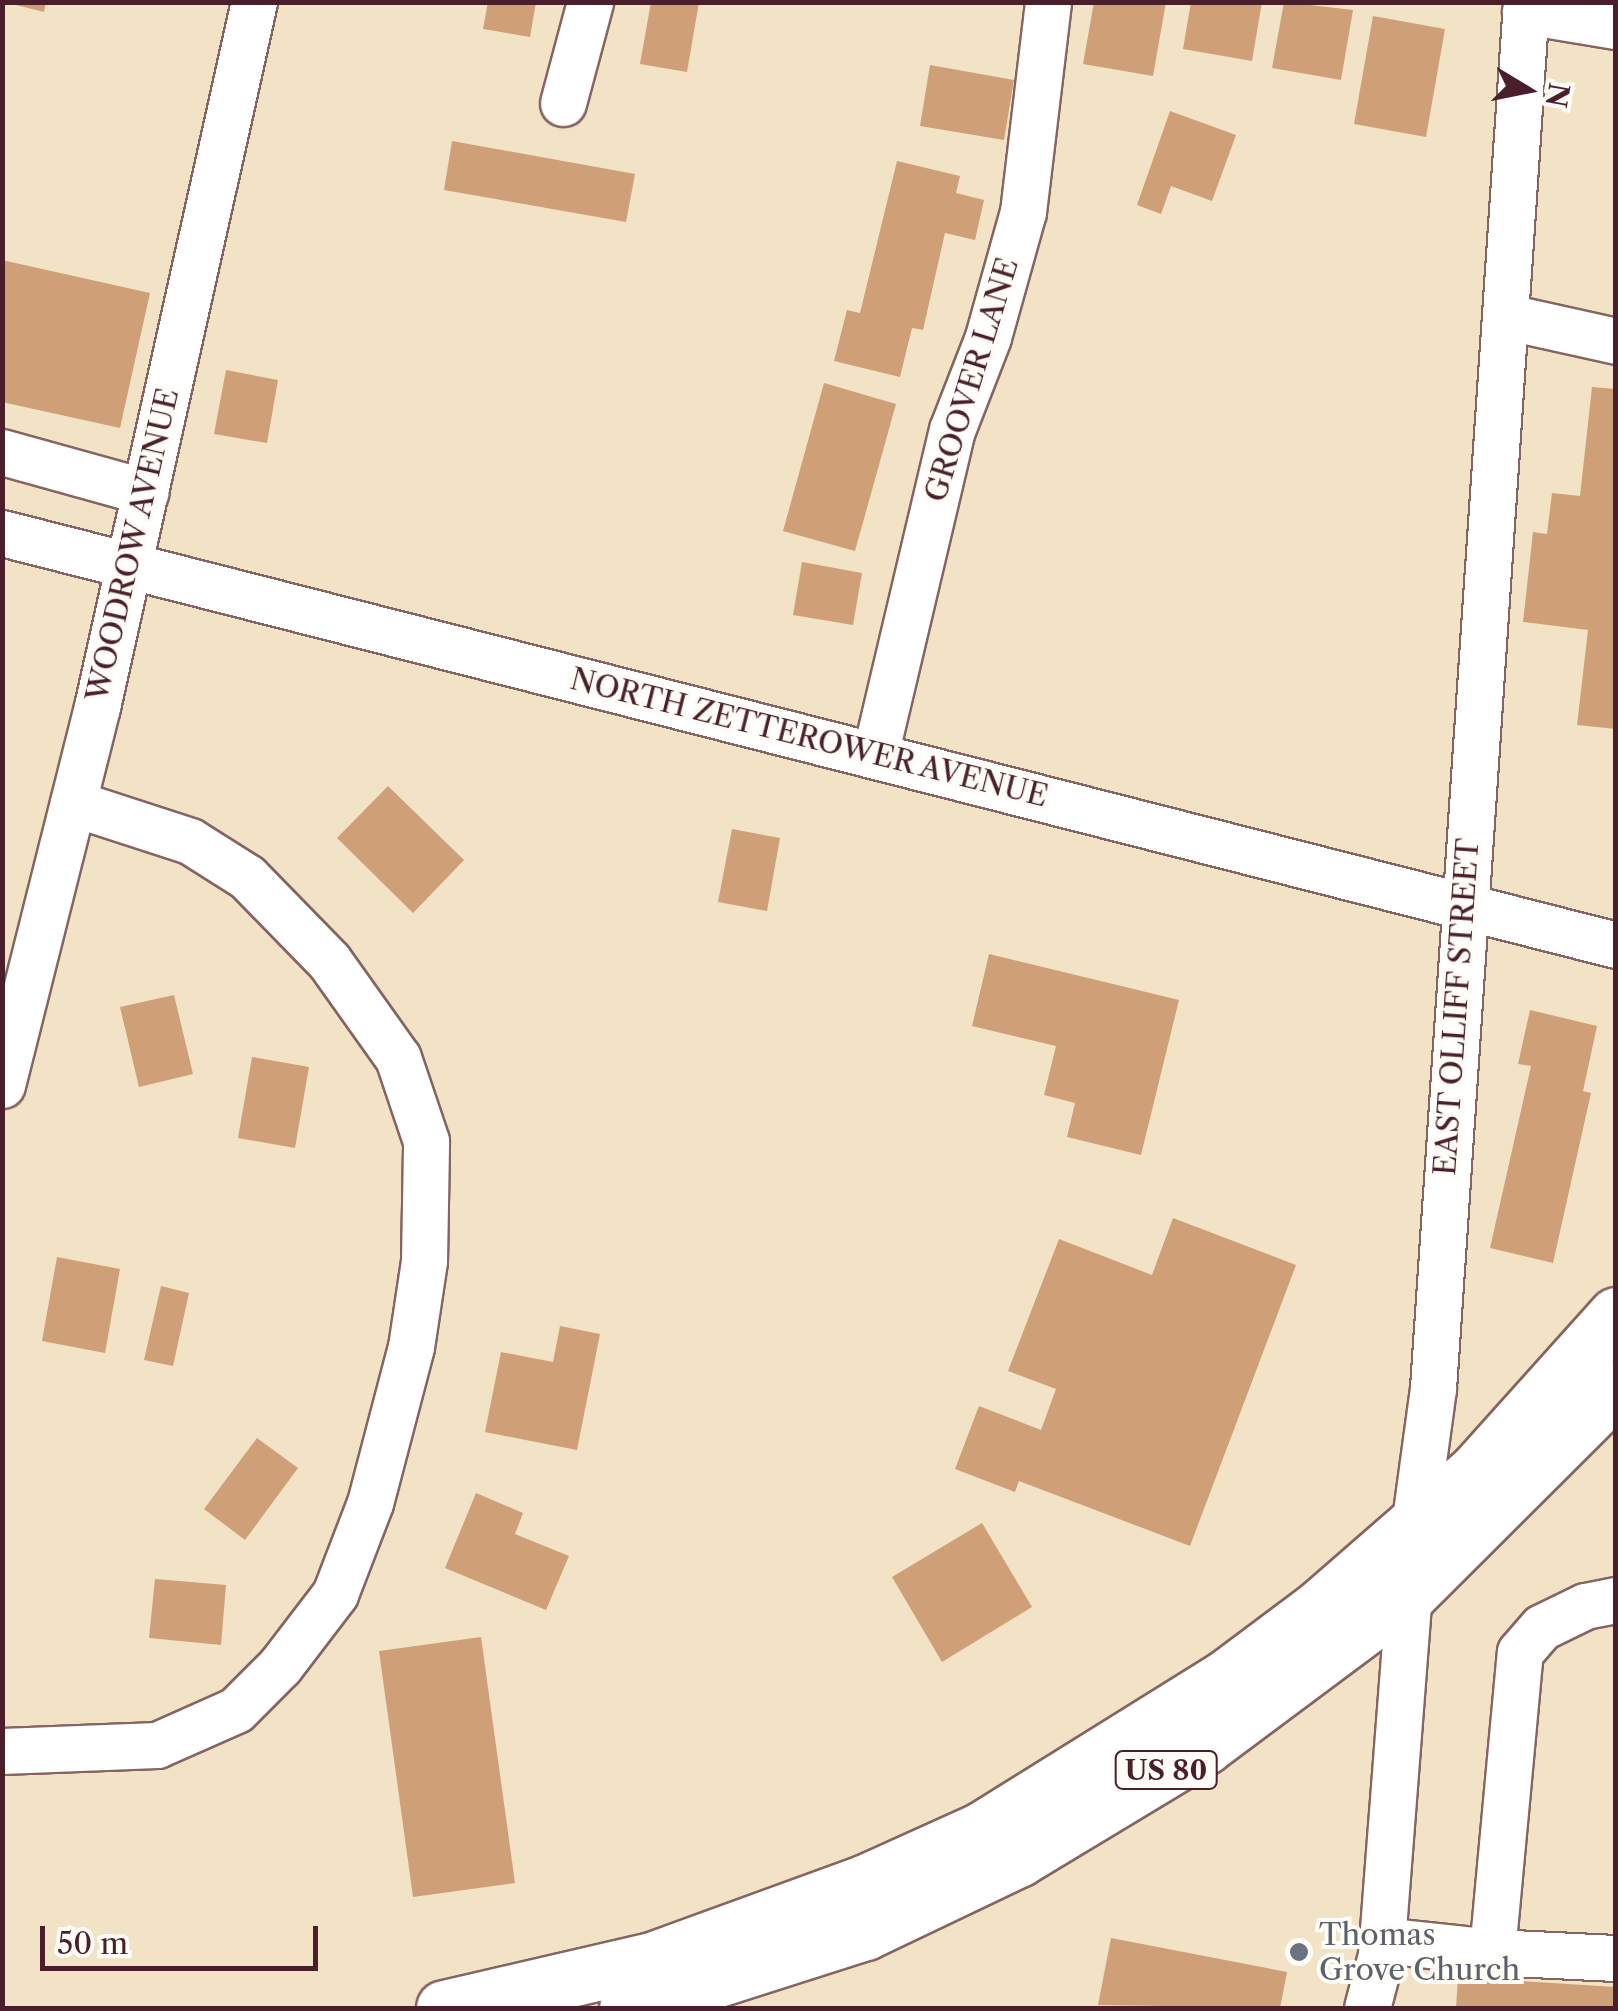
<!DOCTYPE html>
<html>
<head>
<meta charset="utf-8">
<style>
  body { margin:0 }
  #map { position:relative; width:1618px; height:2011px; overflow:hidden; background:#f2e3c6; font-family:"Libre Caslon Text",serif }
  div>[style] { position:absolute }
  .building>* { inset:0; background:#cfa077 }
  .roads { filter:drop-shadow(2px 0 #856461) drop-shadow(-2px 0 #856461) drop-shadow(0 2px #856461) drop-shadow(0 -2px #856461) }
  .minor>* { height:45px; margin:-22.5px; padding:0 22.5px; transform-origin:22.5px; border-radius:22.5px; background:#fff }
  .major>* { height:55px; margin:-27.5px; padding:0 27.5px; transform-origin:27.5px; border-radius:27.5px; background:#fff }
  .dots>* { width:28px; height:28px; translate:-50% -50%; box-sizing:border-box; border:5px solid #fdfcf7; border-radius:50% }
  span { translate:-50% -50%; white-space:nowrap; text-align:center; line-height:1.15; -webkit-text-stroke:8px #fdfcf7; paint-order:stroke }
  .shield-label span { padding:2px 8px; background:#fdfcf7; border:2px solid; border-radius:8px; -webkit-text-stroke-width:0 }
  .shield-label { font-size:28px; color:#4a1f2b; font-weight:700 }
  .street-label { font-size:30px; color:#4a1f2b }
  .worship-label { font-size:30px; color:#5b616d }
  .left { translate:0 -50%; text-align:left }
  .frame { position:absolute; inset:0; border:5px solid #4a1f2b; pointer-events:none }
  .north { position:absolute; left:1478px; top:40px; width:100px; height:100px; -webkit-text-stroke:8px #fdfcf7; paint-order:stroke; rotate:100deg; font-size:28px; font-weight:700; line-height:40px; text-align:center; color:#4a1f2b }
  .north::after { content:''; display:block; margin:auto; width:35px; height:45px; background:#4a1f2b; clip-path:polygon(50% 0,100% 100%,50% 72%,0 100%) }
  .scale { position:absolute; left:40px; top:1926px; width:278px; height:45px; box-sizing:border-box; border:5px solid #4a1f2b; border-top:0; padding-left:12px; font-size:30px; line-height:35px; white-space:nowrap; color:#4a1f2b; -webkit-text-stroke:8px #fdfcf7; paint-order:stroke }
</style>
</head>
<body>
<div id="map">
  <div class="building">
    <i style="clip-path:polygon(4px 2px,46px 2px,44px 12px)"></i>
    <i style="clip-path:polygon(488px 2px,536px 2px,530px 37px,483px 29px)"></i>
    <i style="clip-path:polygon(651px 2px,699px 2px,687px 72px,640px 64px)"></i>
    <i style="clip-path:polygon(1094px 2px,1166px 2px,1153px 76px,1083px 64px)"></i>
    <i style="clip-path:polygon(1191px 2px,1262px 2px,1252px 61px,1183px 49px)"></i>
    <i style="clip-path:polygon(1284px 2px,1353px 10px,1341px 80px,1272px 68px)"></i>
    <i style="clip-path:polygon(1373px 16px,1445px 29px,1426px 137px,1354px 124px)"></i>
    <i style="clip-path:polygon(930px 65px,1014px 80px,1004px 140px,920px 126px)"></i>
    <i style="clip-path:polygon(1170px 111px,1236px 135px,1212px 201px,1171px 186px,1161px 214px,1137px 205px)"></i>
    <i style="clip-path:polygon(452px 141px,635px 174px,626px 222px,444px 190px)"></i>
    <i style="clip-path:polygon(897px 161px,960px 176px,956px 193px,984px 200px,975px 240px,945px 233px,923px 330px,912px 328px,900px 377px,834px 361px,847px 310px,860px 313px)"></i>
    <i style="clip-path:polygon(2px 260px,150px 293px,120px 428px,2px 402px)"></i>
    <i style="clip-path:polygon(226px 370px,278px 380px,267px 443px,214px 434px)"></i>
    <i style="clip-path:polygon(824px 383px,896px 404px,855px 551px,783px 531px)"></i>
    <i style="clip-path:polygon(1592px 387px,1616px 389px,1616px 729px,1577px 725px,1588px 630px,1523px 622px,1533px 532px,1547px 534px,1552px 493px,1580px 496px)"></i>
    <i style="clip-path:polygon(802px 562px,862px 573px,853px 625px,793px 615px)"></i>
    <i style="clip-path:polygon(388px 786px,464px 860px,413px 913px,337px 838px)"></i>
    <i style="clip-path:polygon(732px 829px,780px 838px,767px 911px,718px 902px)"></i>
    <i style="clip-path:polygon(989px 954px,1179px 1000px,1141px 1155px,1067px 1137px,1075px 1103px,1044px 1095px,1056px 1046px,972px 1026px)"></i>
    <i style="clip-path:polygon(174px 995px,193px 1074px,139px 1087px,120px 1007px)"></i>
    <i style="clip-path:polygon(1530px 1010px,1597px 1026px,1583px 1091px,1591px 1093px,1553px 1263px,1490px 1248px,1531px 1066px,1518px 1064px)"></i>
    <i style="clip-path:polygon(252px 1057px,309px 1067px,295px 1148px,238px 1138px)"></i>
    <i style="clip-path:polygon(1173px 1218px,1296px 1265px,1190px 1546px,1019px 1481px,1015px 1492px,955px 1469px,979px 1406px,1041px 1430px,1056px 1389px,1008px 1371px,1059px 1239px,1152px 1275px)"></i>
    <i style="clip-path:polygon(57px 1257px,120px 1269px,105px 1353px,42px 1341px)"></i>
    <i style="clip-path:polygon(161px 1286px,189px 1293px,173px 1366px,144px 1360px)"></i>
    <i style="clip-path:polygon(560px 1326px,600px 1334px,577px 1450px,485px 1432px,501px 1352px,553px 1362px)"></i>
    <i style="clip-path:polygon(257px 1438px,298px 1468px,245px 1540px,204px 1509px)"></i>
    <i style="clip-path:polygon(476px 1493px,523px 1513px,515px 1534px,569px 1556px,546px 1610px,445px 1568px)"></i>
    <i style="clip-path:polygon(982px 1523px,1032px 1607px,942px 1662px,892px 1577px)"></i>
    <i style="clip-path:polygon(155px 1579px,226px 1585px,221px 1645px,149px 1638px)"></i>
    <i style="clip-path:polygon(481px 1637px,515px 1883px,413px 1897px,379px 1651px)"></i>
    <i style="clip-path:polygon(1111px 1938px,1287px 1972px,1280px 2008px,1098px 2005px)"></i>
    <i style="clip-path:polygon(1458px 1977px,1616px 1987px,1616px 2008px,1456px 2008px)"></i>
  </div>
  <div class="roads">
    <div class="minor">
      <i style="left:1525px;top:11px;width:92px;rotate:9.4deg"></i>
      <i style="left:563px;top:103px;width:105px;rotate:-75deg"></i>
      <i style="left:1508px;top:317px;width:111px;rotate:12.5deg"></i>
      <i style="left:2px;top:452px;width:149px;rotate:15.5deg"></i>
      <i style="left:2px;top:533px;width:1666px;rotate:14.32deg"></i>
      <i style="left:875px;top:755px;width:334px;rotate:-76.7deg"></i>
      <i style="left:952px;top:430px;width:100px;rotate:-68.8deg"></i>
      <i style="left:988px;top:337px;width:130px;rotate:-74.4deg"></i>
      <i style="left:1023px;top:212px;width:211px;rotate:-83.2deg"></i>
      <i style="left:2px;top:1085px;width:390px;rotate:-75.9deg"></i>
      <i style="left:97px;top:707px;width:722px;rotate:-77.45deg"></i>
      <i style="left:2px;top:1751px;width:155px;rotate:-2.2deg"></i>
      <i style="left:157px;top:1745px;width:86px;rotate:-23.9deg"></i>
      <i style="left:236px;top:1710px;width:62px;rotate:-45deg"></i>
      <i style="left:280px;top:1666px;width:91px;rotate:-52.6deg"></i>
      <i style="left:335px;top:1594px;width:97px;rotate:-69deg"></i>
      <i style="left:370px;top:1503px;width:161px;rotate:-75.3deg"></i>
      <i style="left:411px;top:1347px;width:87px;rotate:-81.4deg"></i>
      <i style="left:424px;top:1261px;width:120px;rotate:-89deg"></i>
      <i style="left:426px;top:1141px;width:88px;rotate:-108.6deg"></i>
      <i style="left:398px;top:1058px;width:119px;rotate:-125.4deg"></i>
      <i style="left:329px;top:961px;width:117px;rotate:-134.3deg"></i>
      <i style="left:247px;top:877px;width:67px;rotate:-147.7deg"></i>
      <i style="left:190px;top:841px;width:123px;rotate:-162deg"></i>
      <i style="left:1382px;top:1940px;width:111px;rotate:6.2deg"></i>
      <i style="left:1492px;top:1952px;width:301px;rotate:-84.7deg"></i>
      <i style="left:1520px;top:1652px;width:33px;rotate:-49deg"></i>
      <i style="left:1542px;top:1627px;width:48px;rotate:-26deg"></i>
      <i style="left:1585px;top:1606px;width:32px;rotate:-11deg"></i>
      <i style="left:1492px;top:1952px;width:124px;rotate:2.8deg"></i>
      <i style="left:1367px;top:2008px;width:55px;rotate:-75.2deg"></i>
      <i style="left:1381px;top:1955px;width:429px;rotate:-85.6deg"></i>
      <i style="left:1414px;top:1527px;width:140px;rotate:-82.2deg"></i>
      <i style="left:1433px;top:1388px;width:1389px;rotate:-86.16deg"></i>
    </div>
    <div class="major">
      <i style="left:444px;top:2008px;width:213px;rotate:-13deg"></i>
      <i style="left:652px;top:1960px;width:228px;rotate:-20deg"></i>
      <i style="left:866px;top:1882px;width:126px;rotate:-24.3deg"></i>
      <i style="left:981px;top:1830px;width:286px;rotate:-31.9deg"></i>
      <i style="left:1224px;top:1679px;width:119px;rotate:-36.8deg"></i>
      <i style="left:1319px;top:1608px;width:210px;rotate:-41.1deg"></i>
      <i style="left:1477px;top:1470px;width:208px;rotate:-48.1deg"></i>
      <i style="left:627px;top:2008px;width:250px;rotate:-17.7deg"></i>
      <i style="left:865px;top:1932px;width:170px;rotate:-25.5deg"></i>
      <i style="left:1018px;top:1859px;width:218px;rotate:-31.1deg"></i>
      <i style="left:1205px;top:1746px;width:254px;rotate:-36.7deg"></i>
      <i style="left:1409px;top:1594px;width:292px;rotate:-44.9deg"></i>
    </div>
  </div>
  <div class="dots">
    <i style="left:1299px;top:1952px;background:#6b7280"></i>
  </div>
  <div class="shield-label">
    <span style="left:1166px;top:1770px">US 80</span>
  </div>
  <div class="street-label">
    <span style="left:972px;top:380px;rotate:-73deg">GROOVER LANE</span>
    <span style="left:133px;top:545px;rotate:-77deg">WOODROW AVENUE</span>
    <span style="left:809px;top:738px;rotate:14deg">NORTH ZETTEROWER AVENUE</span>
    <span style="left:1457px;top:1007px;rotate:-86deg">EAST OLLIFF STREET</span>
  </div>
  <div class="worship-label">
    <span class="left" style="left:1319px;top:1952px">Thomas<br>Grove Church</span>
  </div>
  <div class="frame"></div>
  <div class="north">N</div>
  <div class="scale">50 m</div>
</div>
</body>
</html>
